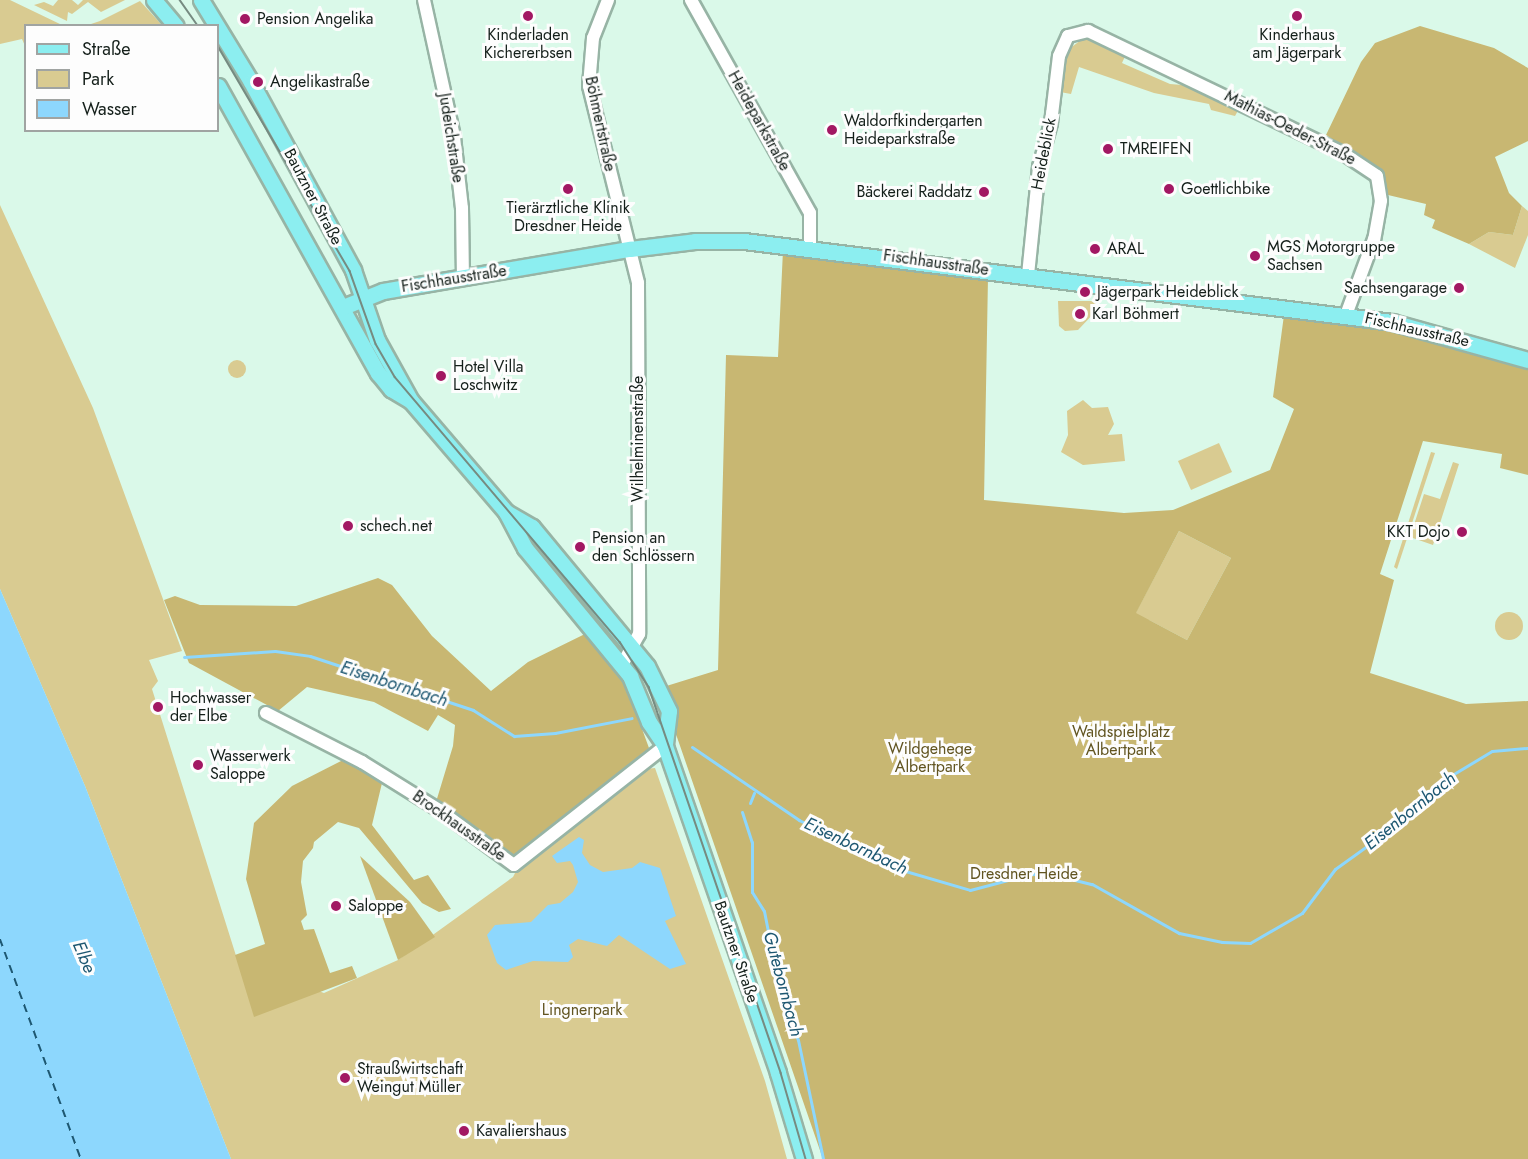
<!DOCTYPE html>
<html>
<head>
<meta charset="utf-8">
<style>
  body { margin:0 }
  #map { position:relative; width:1528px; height:1159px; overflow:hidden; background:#daf9e9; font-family:Jost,sans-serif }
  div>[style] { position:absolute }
  .green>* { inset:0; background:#d9cb91 }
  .round { border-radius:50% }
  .forest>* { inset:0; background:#c8b772 }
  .water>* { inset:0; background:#8dd7fd }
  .stream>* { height:3px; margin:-1.5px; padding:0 1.5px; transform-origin:1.5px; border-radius:1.5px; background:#8dd7fd }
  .ferry>* { height:1.5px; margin-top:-0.75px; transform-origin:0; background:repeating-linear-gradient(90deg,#1d5771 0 8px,transparent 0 14px) }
  .roads { filter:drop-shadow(2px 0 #97b4a5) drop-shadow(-2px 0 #97b4a5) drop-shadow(0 2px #97b4a5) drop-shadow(0 -2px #97b4a5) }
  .minor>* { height:12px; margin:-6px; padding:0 6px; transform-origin:6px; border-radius:6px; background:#fff }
  .major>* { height:15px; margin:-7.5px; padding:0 7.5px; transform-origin:7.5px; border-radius:7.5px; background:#8ceef0 }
  .tram>* { height:1.5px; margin:-0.75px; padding:0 0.75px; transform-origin:0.75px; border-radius:0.75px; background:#768b81 }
  .dots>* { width:16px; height:16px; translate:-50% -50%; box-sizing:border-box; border:3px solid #fdfdfd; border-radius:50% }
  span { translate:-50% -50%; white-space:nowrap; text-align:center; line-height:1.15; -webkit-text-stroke:6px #fdfdfd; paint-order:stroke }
  .poi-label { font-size:16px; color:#141f1a }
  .left { translate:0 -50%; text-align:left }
  .right { translate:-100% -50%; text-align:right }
  .street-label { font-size:16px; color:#141f1a }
  .park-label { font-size:16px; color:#615420 }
  .water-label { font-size:18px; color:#1d5771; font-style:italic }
  .legend { position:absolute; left:24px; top:24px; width:195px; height:108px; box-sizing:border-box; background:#fdfdfd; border:2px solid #a0a4a2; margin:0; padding:8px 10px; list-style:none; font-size:18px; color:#141f1a }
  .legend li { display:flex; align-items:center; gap:12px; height:30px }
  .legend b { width:30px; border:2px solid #a0a4a2 }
</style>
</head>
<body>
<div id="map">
  <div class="green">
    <i style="clip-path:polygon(0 0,10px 0,62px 25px,26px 26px,25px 46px,22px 39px,0 44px)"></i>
    <i style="clip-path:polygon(58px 0,72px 0,78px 5px,83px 0,125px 0,101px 12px,88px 2px,72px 14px,68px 12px,67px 21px,34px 5px,44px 2px,53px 6px)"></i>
    <i style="clip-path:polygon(140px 1px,161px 24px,88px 25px,100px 21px)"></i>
    <i style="clip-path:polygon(1085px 37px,1094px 37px,1127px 52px,1122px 63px,1170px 84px,1194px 86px,1240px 107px,1235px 116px,1211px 110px,1209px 104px,1154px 93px,1079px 67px,1071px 94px,1060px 92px,1065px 52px)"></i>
    <i style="clip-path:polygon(0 205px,93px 408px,182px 651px,149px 660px,158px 681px,152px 689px,238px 962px,324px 993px,398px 960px,513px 877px,519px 865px,646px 769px,655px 768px,765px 1081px,787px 1159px,231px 1159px,85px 786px,0 589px)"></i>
    <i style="clip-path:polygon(1522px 206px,1528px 211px,1528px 235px,1515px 268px,1469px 244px,1489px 232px,1513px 235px)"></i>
    <i style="clip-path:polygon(1058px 301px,1091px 301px,1098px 304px,1097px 310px,1078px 330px,1065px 331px,1059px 326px)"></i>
    <i class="round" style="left:228px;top:360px;width:18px;height:18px"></i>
    <i style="clip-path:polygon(1083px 400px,1092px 408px,1108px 407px,1114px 424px,1108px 435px,1122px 434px,1125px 461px,1083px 465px,1061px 452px,1068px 435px,1067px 411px)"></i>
    <i style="clip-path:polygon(1219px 443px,1232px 472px,1191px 490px,1178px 461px)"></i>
    <i style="clip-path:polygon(1431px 452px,1435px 453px,1397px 569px,1394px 567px)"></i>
    <i style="clip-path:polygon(1453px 462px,1459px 464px,1433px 545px,1410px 537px,1424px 494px,1440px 499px)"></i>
    <i style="clip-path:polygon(1179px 531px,1231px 558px,1187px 640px,1149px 620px,1061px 754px)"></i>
    <i class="round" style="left:1495px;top:612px;width:28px;height:28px"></i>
  </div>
  <div class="forest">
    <i style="clip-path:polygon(1420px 26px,1494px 48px,1528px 68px,1528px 141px,1495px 157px,1509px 193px,1522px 206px,1513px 235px,1489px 232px,1469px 244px,1432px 228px,1435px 220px,1424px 215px,1426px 204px,1388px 195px,1382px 171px,1326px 135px,1361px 62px,1375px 43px)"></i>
    <i style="clip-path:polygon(evenodd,783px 250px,988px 277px,984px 500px,1124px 513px,1173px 510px,1270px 470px,1294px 409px,1273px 397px,1284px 315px,1419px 334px,1528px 367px,1528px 475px,1500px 468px,1502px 454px,1423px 441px,1380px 574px,1394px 580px,1370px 673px,1466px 704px,1528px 701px,1528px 1159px,823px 1159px,660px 688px,718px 670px,726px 355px,778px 357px,783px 250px,1179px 531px,1231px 558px,1187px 640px,1136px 613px,1179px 531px)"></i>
    <i style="clip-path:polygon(378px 578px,392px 585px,432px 636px,491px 691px,528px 662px,589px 632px,623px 677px,649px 748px,642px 759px,514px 859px,436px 802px,453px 746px,455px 725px,438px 715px,428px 731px,374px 702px,307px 687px,278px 711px,189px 663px,164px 600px,175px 596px,200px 605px,296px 606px)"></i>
    <i style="clip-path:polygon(343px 760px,382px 783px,372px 825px,414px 880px,428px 875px,451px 909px,439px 912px,422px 903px,359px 828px,338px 822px,314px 842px,313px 848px,303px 861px,301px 882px,307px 915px,301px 921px,304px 930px,314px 929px,330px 973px,352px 966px,357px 978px,254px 1017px,235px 955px,265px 944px,246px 879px,254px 823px,292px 786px)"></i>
    <i style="clip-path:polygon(360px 856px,410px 902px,435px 937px,398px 960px)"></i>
  </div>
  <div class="water">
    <i style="clip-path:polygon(0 589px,85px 786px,231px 1159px,0 1159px)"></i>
    <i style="clip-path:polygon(579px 837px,584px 840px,582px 853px,590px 865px,603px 872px,632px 868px,640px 862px,660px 868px,676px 916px,665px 921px,686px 964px,670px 969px,619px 935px,607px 946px,578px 939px,569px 945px,573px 957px,568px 962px,533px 961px,506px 970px,497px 963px,487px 935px,495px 925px,531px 922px,548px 905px,560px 903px,573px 892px,578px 882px,573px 865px,570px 861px,557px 863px,552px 856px)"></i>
  </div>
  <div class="stream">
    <i style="left:184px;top:657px;width:91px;rotate:-3.8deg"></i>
    <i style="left:275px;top:651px;width:35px;rotate:8deg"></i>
    <i style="left:310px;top:656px;width:172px;rotate:18.3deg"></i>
    <i style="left:473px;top:710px;width:49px;rotate:32.4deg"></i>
    <i style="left:514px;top:736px;width:41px;rotate:-4.2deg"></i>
    <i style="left:555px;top:733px;width:78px;rotate:-11deg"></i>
    <i style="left:692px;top:747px;width:130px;rotate:34.3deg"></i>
    <i style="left:799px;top:820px;width:107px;rotate:26.6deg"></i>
    <i style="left:895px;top:868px;width:78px;rotate:16.3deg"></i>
    <i style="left:970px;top:890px;width:63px;rotate:-14.7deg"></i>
    <i style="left:1031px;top:874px;width:24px;rotate:2deg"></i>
    <i style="left:1055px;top:875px;width:38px;rotate:14deg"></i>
    <i style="left:1092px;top:884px;width:100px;rotate:29.4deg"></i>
    <i style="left:1179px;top:933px;width:44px;rotate:11.8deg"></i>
    <i style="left:1222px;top:942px;width:28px;rotate:2deg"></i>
    <i style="left:1250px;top:943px;width:60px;rotate:-30deg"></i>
    <i style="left:1302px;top:913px;width:55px;rotate:-53.1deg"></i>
    <i style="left:1335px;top:869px;width:70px;rotate:-35.7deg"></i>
    <i style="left:1392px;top:828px;width:63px;rotate:-44.4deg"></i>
    <i style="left:1437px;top:784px;width:64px;rotate:-31deg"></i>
    <i style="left:1492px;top:751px;width:36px;rotate:-5deg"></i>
    <i style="left:750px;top:803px;width:11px;rotate:-68deg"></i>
    <i style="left:742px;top:812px;width:32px;rotate:72deg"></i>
    <i style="left:752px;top:842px;width:50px;rotate:90deg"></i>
    <i style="left:752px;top:892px;width:22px;rotate:58deg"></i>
    <i style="left:764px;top:911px;width:52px;rotate:78.9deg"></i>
    <i style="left:774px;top:962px;width:37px;rotate:68deg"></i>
    <i style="left:788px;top:996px;width:13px;rotate:99deg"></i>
    <i style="left:786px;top:1009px;width:33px;rotate:69deg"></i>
    <i style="left:798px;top:1040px;width:122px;rotate:78.1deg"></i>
  </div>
  <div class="ferry">
    <i style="left:0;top:939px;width:234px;rotate:69.8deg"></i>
  </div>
  <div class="roads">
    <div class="minor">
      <i style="left:424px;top:0;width:140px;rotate:77.6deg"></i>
      <i style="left:454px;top:137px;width:71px;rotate:83.6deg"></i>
      <i style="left:462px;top:208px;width:69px;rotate:89.2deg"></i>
      <i style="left:608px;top:0;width:41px;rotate:111.5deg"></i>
      <i style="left:593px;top:38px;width:48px;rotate:94.8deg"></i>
      <i style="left:589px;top:86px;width:203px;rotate:76deg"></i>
      <i style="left:638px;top:283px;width:351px;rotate:89.8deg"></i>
      <i style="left:639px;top:634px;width:33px;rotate:119deg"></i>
      <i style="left:691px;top:0;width:244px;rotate:60.8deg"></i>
      <i style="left:810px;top:213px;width:33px;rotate:90deg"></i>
      <i style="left:1028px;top:275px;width:109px;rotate:-84.2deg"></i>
      <i style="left:1039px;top:167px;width:46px;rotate:-74.7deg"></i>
      <i style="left:1051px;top:123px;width:67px;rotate:-83.2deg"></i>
      <i style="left:1059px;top:56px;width:22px;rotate:-66deg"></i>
      <i style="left:1068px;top:36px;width:21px;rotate:-14deg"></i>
      <i style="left:1088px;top:31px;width:280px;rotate:25.6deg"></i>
      <i style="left:1341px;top:152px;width:43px;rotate:33.7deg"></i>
      <i style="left:1377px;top:176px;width:25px;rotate:81deg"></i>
      <i style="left:1381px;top:201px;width:39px;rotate:100deg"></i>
      <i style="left:1374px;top:239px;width:81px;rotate:110.2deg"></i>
      <i style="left:266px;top:713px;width:108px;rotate:27deg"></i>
      <i style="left:362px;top:762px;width:91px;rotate:31.9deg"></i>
      <i style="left:439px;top:810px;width:93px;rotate:36.3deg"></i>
      <i style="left:514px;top:865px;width:192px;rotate:-38.2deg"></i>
    </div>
    <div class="major">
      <i style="left:154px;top:0;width:34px;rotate:50deg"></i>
      <i style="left:201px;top:0;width:96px;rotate:58.6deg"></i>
      <i style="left:251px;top:82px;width:214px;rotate:61.5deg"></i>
      <i style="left:353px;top:270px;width:74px;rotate:71.1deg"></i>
      <i style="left:377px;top:340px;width:70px;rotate:60.9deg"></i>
      <i style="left:218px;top:86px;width:329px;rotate:60.9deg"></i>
      <i style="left:378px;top:373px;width:21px;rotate:51deg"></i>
      <i style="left:391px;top:389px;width:23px;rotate:31deg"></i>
      <i style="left:411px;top:401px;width:146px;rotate:49.4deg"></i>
      <i style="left:506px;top:512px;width:41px;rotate:62.2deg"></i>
      <i style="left:525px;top:548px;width:166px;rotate:50.6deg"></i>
      <i style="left:630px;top:676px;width:50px;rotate:67.6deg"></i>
      <i style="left:649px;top:722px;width:29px;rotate:56deg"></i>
      <i style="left:665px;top:746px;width:346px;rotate:70.9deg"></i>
      <i style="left:778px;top:1073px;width:90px;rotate:73.2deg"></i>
      <i style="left:343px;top:307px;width:43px;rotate:-21.8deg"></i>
      <i style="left:383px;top:291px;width:251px;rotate:-9.7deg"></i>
      <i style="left:630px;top:249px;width:65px;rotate:-7deg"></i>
      <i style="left:695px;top:241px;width:49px"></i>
      <i style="left:744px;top:241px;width:653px;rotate:7.13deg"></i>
      <i style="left:1392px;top:322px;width:141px;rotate:15.6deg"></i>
      <i style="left:506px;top:512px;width:30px;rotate:30deg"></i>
      <i style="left:532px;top:527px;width:180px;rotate:50.4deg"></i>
      <i style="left:647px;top:666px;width:50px;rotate:63.9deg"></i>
      <i style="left:669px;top:711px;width:35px;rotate:97deg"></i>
    </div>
  </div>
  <div class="tram">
    <i style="left:180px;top:0;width:32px;rotate:55deg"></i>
    <i style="left:218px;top:46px;width:261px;rotate:59.6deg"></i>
    <i style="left:350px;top:271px;width:77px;rotate:70.4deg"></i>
    <i style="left:376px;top:344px;width:38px;rotate:60deg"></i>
    <i style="left:395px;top:377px;width:348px;rotate:49.7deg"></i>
    <i style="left:620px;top:642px;width:54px;rotate:57.2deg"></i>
    <i style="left:649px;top:687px;width:408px;rotate:71.1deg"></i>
    <i style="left:781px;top:1073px;width:90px;rotate:73.8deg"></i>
  </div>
  <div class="dots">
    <i style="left:528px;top:16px;background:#a21863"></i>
    <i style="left:1297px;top:16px;background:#a21863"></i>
    <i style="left:245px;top:19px;background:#a21863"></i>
    <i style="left:258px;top:82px;background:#a21863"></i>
    <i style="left:832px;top:130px;background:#a21863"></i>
    <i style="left:1108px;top:149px;background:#a21863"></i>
    <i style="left:568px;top:189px;background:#a21863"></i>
    <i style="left:1169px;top:189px;background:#a21863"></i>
    <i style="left:984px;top:192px;background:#a21863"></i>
    <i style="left:1095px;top:249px;background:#a21863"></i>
    <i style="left:1255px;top:256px;background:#a21863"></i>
    <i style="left:1459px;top:288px;background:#a21863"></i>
    <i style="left:1085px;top:292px;background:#a21863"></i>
    <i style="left:1080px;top:314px;background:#a21863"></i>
    <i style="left:441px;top:376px;background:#a21863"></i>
    <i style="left:348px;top:526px;background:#a21863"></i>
    <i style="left:1462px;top:532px;background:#a21863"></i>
    <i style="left:580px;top:547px;background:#a21863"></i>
    <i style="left:158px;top:707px;background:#a21863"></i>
    <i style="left:198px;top:765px;background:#a21863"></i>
    <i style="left:336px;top:906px;background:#a21863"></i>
    <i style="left:345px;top:1078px;background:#a21863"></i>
    <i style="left:464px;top:1131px;background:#a21863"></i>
  </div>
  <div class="poi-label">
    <span class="left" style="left:257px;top:19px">Pension Angelika</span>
    <span style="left:528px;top:44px">Kinderladen<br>Kichererbsen</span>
    <span style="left:1297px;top:44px">Kinderhaus<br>am Jägerpark</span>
    <span class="left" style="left:270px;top:82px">Angelikastraße</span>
    <span class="left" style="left:844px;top:130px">Waldorfkindergarten<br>Heideparkstraße</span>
    <span class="left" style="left:1120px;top:149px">TMREIFEN</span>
    <span class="left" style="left:1181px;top:189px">Goettlichbike</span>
    <span class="right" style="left:972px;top:192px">Bäckerei Raddatz</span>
    <span style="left:568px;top:217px">Tierärztliche Klinik<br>Dresdner Heide</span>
    <span class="left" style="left:1267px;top:256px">MGS Motorgruppe<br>Sachsen</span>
    <span class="left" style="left:1107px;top:249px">ARAL</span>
    <span class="right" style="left:1447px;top:288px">Sachsengarage</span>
    <span class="left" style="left:1097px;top:292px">Jägerpark Heideblick</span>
    <span class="left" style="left:1092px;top:314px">Karl Böhmert</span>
    <span class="left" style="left:453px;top:376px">Hotel Villa<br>Loschwitz</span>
    <span class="left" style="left:360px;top:526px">schech.net</span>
    <span class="right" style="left:1450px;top:532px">KKT Dojo</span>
    <span class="left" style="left:592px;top:547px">Pension an<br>den Schlössern</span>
    <span class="left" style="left:170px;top:707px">Hochwasser<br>der Elbe</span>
    <span class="left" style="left:210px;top:765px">Wasserwerk<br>Saloppe</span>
    <span class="left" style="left:348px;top:906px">Saloppe</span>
    <span class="left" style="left:357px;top:1078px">Straußwirtschaft<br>Weingut Müller</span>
    <span class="left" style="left:476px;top:1131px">Kavaliershaus</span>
  </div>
  <div class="street-label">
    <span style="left:759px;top:121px;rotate:61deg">Heideparkstraße</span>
    <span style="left:600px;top:124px;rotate:78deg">Böhmertstraße</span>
    <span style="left:1290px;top:128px;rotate:27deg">Mathias-Oeder-Straße</span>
    <span style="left:451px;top:138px;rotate:81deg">Judeichstraße</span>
    <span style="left:1044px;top:154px;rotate:-79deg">Heideblick</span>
    <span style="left:313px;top:197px;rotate:62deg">Bautzner Straße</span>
    <span style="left:936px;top:263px;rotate:8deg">Fischhausstraße</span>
    <span style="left:454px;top:279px;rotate:-9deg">Fischhausstraße</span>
    <span style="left:1417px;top:330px;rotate:13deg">Fischhausstraße</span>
    <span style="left:638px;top:439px;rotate:-90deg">Wilhelminenstraße</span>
    <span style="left:459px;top:826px;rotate:35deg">Brockhausstraße</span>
    <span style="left:736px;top:952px;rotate:71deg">Bautzner Straße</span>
  </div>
  <div class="park-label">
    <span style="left:1121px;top:741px">Waldspielplatz<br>Albertpark</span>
    <span style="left:930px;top:758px">Wildgehege<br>Albertpark</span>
    <span style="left:1024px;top:874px">Dresdner Heide</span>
    <span style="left:582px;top:1010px">Lingnerpark</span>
  </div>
  <div class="water-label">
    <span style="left:394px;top:684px;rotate:18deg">Eisenbornbach</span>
    <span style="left:1410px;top:811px;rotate:-39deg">Eisenbornbach</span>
    <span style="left:856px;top:846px;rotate:25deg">Eisenbornbach</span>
    <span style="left:84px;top:957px;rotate:67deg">Elbe</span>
    <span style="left:783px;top:984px;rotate:75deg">Gutebornbach</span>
  </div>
  <ul class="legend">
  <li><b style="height:8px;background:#8ceef0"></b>Straße</li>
  <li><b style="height:16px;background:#d9cb91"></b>Park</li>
  <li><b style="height:16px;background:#8dd7fd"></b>Wasser</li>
  </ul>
</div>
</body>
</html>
